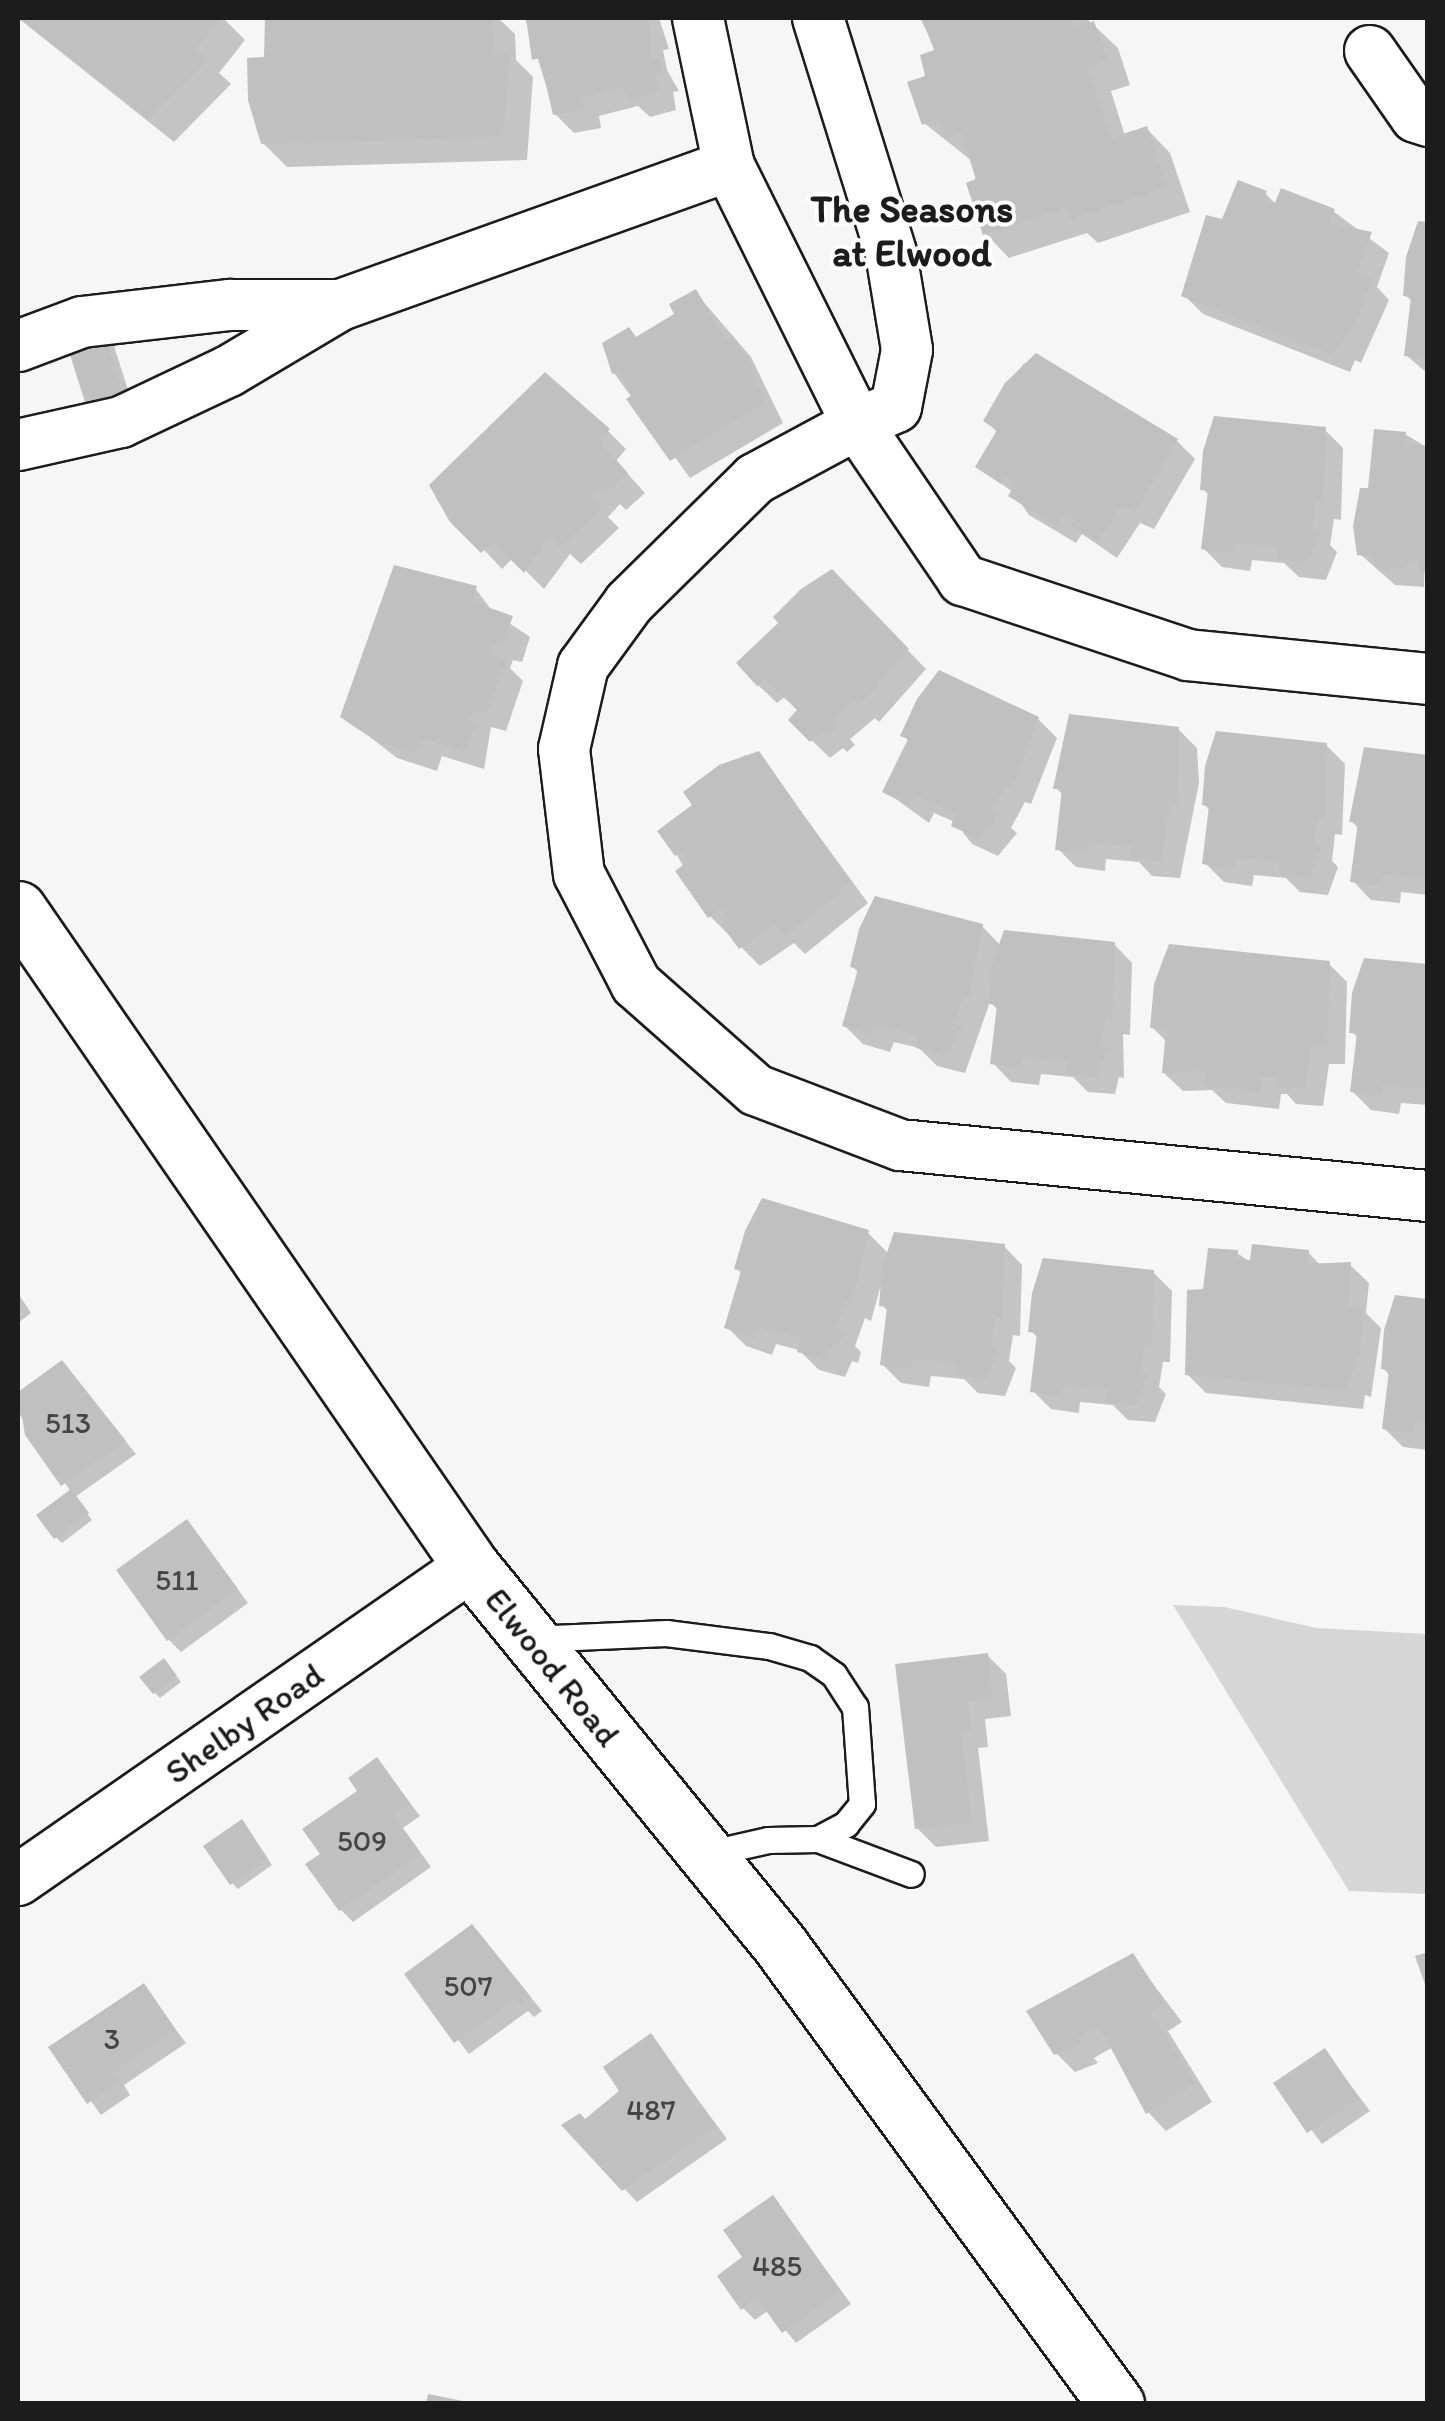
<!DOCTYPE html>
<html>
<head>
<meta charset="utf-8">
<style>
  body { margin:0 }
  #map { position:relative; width:1445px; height:2421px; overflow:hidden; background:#f6f6f6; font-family:Itim,sans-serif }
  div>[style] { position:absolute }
  .green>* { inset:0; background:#d6d6d6 }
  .shadow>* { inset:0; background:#0003 }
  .building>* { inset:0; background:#c0c0c0 }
  .roads { filter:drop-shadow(2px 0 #1c1c1c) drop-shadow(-2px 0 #1c1c1c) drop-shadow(0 2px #1c1c1c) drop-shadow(0 -2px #1c1c1c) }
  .service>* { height:25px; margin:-12.5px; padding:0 12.5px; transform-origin:12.5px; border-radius:12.5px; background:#fff }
  .minor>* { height:50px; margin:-25px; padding:0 25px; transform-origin:25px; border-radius:25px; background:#fff }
  .secondary>* { height:55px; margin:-27.5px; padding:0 27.5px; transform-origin:27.5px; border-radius:27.5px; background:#fff }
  span { translate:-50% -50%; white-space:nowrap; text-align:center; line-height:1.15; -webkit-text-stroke:8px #fff; paint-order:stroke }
  .number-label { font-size:30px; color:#454545 }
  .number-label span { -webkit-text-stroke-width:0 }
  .street-label { font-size:35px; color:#1c1c1c }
  .neighbourhood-label { font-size:38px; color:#1c1c1c; font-weight:700 }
  .frame { position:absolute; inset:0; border:20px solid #1c1c1c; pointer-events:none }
</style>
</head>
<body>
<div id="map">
  <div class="green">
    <i style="clip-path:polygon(1173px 1605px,1224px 1607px,1317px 1628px,1427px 1634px,1427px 1894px,1349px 1891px)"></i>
  </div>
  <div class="shadow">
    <i style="clip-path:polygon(18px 18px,223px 18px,245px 40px,219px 73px,231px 84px,174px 142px)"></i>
    <i style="clip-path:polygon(267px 18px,308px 24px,308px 18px,498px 18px,515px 34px,516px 60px,533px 77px,527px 160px,287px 167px,263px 143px)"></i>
    <i style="clip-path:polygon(525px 18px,659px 18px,669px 49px,663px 50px,667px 70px,679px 91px,673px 92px,676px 110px,650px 117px,638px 106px,599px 116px,601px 128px,574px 133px,555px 114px)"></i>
    <i style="clip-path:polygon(920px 18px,1086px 18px,1118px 48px,1130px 85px,1111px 91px,1125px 136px,1146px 128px,1170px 153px,1190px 212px,1098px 243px,1087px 233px,1009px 258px,985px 233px,972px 161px,924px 123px,937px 52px)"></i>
    <i style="clip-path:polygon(1265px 193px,1277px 205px,1333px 211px,1389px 253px,1377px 287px,1389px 300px,1361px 363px,1355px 360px,1350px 372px,1203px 314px,1184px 295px,1223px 222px)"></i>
    <i style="clip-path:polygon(1428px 225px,1428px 374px,1406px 355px,1413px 302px,1405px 295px)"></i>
    <i style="clip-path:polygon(695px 292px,751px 357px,783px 423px,690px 478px,614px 373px,637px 339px,677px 315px)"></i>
    <i style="clip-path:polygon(68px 341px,113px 343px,138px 421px)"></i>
    <i style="clip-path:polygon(1024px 363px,1177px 441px,1195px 459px,1154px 529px,1140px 523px,1117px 558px,1082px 534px,1076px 543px,1029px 515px,1013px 492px,978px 467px,998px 433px,986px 421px)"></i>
    <i style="clip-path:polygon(1324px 429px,1343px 448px,1341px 520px,1334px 519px,1330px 545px,1337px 552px,1326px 580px,1299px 577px,1284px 563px,1252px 560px,1250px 571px,1222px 567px,1203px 548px,1210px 496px,1203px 489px)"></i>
    <i style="clip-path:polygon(608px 431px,626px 449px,616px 461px,645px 493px,626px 510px,620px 504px,608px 517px,619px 528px,581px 564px,570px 554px,544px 589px,513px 558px,502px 569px,436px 499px)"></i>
    <i style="clip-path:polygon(1405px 434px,1428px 448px,1424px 587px,1395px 585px,1360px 554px,1370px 490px)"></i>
    <i style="clip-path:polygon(832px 572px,926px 669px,879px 722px,875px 718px,850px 739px,855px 745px,847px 752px,843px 748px,830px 758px,791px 720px,800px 710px,786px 696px,777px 703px,758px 685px)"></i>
    <i style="clip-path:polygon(475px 588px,493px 612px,530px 637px,522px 662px,513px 660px,510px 668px,523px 681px,506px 731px,491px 727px,484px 769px,442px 756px,437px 771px,397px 758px,343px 716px)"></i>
    <i style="clip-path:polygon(1038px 719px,1057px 738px,1031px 804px,1025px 802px,1011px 828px,1017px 833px,998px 856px,972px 844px,955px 822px,934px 813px,929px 823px,885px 791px,909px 741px,903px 735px)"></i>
    <i style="clip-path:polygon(1178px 729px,1197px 748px,1199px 783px,1180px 878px,1152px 876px,1139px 862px,1106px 859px,1105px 871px,1076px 867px,1058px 849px,1064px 796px,1056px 788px)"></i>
    <i style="clip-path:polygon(1326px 745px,1345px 764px,1342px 835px,1335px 834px,1332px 861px,1338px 867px,1328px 895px,1300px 892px,1286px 878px,1254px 875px,1252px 886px,1224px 882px,1205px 863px,1211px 812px,1204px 804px)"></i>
    <i style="clip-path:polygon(759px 754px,868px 903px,805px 954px,794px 943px,760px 966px,710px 916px,677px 855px,696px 806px,687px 793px,745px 755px,750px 760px)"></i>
    <i style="clip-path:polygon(1428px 757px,1428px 895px,1401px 892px,1400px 903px,1371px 900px,1353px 881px,1359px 829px,1351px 821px)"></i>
    <i style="clip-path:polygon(982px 926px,1001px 946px,1114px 944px,1132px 963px,1130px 1035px,1123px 1034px,1124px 1078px,1119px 1077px,1115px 1094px,1088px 1092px,1073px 1077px,1041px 1074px,1039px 1085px,1011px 1082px,993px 1063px,999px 1011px,990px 1002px,965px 1073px,937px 1066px,919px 1048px,894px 1042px,890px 1052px,863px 1044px,844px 1025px,859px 973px,852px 966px)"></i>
    <i style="clip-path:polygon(1163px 959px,1328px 963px,1347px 982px,1345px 1064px,1329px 1064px,1323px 1106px,1296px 1104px,1287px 1094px,1281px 1094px,1279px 1109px,1226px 1103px,1212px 1090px,1183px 1091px,1164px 1073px,1167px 1042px,1152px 1027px)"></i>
    <i style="clip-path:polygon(1428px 967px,1428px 1105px,1401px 1103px,1399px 1114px,1371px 1110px,1352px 1091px,1359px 1039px,1352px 1032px)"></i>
    <i style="clip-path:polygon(867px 1232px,889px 1254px,1004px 1246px,1022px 1265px,1020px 1336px,1013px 1335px,1009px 1361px,1016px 1368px,1005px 1396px,978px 1393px,964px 1379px,931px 1376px,929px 1387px,901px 1383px,882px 1364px,889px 1312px,882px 1305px,884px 1274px,871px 1321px,865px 1318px,855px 1346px,861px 1352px,858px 1363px,852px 1361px,845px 1377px,819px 1370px,799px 1350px,776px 1344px,772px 1355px,746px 1346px,727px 1327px,743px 1275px,737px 1268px)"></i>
    <i style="clip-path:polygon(1308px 1252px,1321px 1266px,1350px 1265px,1369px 1283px,1366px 1313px,1381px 1328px,1371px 1397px,1365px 1395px,1363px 1409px,1206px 1393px,1187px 1374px,1205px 1292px,1237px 1253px,1252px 1263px)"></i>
    <i style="clip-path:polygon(1153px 1272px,1172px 1291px,1170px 1362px,1163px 1362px,1159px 1387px,1166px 1394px,1155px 1422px,1128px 1420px,1113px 1405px,1080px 1402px,1079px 1413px,1051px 1409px,1033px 1391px,1039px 1339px,1031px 1331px)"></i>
    <i style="clip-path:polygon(18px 1293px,31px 1313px,18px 1323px)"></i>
    <i style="clip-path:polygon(1428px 1301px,1428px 1450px,1403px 1447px,1384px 1428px,1390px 1376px,1383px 1368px)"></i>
    <i style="clip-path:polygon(62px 1364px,136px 1454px,75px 1497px,92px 1520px,62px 1543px,56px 1537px,71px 1492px,18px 1412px,18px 1395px)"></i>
    <i style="clip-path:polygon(198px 1535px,248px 1603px,181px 1652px,169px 1640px)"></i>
    <i style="clip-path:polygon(987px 1655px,1006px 1674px,1011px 1716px,985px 1719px,988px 1747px,978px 1748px,989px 1841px,936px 1847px,917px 1828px,898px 1666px)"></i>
    <i style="clip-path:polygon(169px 1667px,181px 1682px,160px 1698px,154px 1692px)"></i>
    <i style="clip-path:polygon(377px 1760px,420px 1816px,403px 1828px,431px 1867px,353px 1922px,341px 1910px,324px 1854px)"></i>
    <i style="clip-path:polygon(247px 1828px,272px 1865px,238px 1889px,232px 1883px)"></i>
    <i style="clip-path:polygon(484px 1940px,542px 2011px,534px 2017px,528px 2011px,469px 2054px,408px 1974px)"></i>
    <i style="clip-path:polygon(1132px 1956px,1182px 2022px,1168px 2031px,1212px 2102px,1166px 2131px,1148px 2112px,1113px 2047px,1094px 2058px,1098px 2063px,1075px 2072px,1056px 2053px)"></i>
    <i style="clip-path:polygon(143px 1986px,186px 2043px,124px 2085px,130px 2095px,101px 2115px,52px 2048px)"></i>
    <i style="clip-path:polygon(651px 2036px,727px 2139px,637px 2202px,565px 2126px,585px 2121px,623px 2091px)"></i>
    <i style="clip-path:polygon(1325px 2051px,1370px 2111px,1322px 2144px,1277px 2084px)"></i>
    <i style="clip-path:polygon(773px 2198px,851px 2304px,796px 2343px,769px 2310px,755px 2320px,743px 2308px,746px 2258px)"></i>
  </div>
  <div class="building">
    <i style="clip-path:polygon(20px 18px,220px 18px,195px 49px,209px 59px,148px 119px)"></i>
    <i style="clip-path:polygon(265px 18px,492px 18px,494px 53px,510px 51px,503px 137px,261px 144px,248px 100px,247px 58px,264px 57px)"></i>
    <i style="clip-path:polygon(526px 18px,649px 18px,651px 60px,659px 58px,662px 73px,656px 74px,658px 92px,629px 100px,624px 87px,582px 98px,584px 110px,553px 115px,540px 58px,532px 60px)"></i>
    <i style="clip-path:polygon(922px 18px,1072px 18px,1075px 27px,1094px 21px,1108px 61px,1088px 67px,1111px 138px,1147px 126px,1167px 188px,1071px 220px,1067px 208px,983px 235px,966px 183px,976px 179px,961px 133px,945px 138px,939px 118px,922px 125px,907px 82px,925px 76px,920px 55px,934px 50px)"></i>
    <i style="clip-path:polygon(1238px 180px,1267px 191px,1264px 199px,1275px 203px,1281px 188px,1335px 209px,1330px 223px,1372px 232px,1357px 273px,1372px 279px,1357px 321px,1332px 355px,1181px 296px,1206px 215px,1222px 219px)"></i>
    <i style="clip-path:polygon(1418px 221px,1428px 222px,1428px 358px,1404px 356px,1411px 297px,1403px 296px,1406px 257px)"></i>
    <i style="clip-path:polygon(696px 289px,726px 340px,733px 336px,753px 369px,765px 404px,670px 461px,626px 399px,632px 395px,619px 372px,612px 374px,602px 343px,629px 327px,636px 337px,674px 314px,669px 304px)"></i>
    <i style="clip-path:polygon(102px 327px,127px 409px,91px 421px,65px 339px)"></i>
    <i style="clip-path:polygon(1036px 353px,1178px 439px,1135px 512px,1121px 506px,1098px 541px,1071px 526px,1076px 519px,1065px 512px,1057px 526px,1008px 496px,1015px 484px,1005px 477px,1001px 484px,975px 467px,997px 430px,983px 421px,1005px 383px)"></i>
    <i style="clip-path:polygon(545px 372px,610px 429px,599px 441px,628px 473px,606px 493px,600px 488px,592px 497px,602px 508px,561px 548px,550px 537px,524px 573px,493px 542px,481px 553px,450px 522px,429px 485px)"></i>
    <i style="clip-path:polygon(1214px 416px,1326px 427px,1323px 503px,1316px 502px,1312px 530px,1320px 531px,1308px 563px,1277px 559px,1277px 546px,1234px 543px,1232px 554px,1201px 549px,1208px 491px,1200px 490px,1203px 451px)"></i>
    <i style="clip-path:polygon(1374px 429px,1406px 432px,1405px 444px,1428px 446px,1428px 573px,1419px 572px,1419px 561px,1408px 561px,1406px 569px,1374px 567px,1373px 557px,1357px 555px,1353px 526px,1360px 488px,1368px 488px)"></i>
    <i style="clip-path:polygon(394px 565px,477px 586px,473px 602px,513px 616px,503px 645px,495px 643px,491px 654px,506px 660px,487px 714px,473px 710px,469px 720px,476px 723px,465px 752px,423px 739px,418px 754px,376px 741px,340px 717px)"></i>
    <i style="clip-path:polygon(832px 569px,909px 649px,859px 706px,855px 701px,834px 719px,838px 725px,827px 736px,823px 730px,810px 742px,788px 720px,797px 710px,765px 679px,757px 686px,736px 663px,778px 623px,773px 617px,801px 589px)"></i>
    <i style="clip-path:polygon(939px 670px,1039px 717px,1012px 788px,1006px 785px,993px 810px,1000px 813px,979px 839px,951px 826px,955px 814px,915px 796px,910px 806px,882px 792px,908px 739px,900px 736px,917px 699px)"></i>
    <i style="clip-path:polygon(1069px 714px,1179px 727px,1177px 803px,1170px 802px,1162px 861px,1131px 858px,1131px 846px,1088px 842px,1087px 853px,1055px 850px,1062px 789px,1053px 789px)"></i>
    <i style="clip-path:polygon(1216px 731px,1327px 743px,1325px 818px,1317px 817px,1314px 845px,1321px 846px,1310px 878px,1279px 875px,1279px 862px,1236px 858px,1234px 869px,1202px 864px,1209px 806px,1202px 805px,1205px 766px)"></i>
    <i style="clip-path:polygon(1364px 747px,1428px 755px,1428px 879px,1383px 875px,1382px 886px,1350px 882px,1358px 822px,1349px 822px)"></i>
    <i style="clip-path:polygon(759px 751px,851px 883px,785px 937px,775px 925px,739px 949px,721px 924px,728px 919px,721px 909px,708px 918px,675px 871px,687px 862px,681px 852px,675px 856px,657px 831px,692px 805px,683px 792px,719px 765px)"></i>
    <i style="clip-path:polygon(875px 896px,983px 924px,969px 999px,963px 996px,955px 1024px,962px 1026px,946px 1056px,916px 1048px,918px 1035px,875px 1025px,871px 1035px,842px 1026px,858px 969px,850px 967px,859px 929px)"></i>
    <i style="clip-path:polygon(1004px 930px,1115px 942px,1112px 1018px,1106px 1016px,1101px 1044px,1109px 1046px,1097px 1077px,1066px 1074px,1067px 1061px,1023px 1057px,1021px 1068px,990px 1064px,997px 1005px,989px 1004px,992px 965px)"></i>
    <i style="clip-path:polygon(1169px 944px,1330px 961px,1327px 1047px,1311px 1047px,1305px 1089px,1275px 1086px,1276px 1077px,1263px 1076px,1261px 1092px,1205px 1086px,1206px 1071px,1162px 1073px,1166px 1030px,1150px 1028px,1154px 984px)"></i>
    <i style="clip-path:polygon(1364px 958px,1428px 964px,1428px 1089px,1383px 1085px,1381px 1096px,1350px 1092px,1357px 1033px,1349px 1033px,1352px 993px)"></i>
    <i style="clip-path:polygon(762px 1198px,869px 1230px,852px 1304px,846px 1302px,836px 1328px,844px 1331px,839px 1346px,833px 1344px,827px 1360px,797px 1352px,800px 1338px,757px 1327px,754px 1338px,724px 1328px,741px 1271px,734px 1269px,745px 1231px)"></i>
    <i style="clip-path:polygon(894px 1232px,1005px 1244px,1002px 1319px,995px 1318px,991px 1346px,999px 1347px,987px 1379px,956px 1375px,957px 1363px,913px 1359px,911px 1370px,880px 1365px,887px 1307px,879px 1306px,882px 1267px)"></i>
    <i style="clip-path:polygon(1252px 1244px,1309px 1250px,1308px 1264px,1351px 1262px,1348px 1306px,1364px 1307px,1360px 1352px,1345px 1391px,1185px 1375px,1187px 1290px,1203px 1289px,1208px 1248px,1238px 1250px,1238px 1259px,1250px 1260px)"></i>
    <i style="clip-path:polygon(1043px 1258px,1154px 1270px,1152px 1345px,1145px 1344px,1141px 1372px,1148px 1373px,1136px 1405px,1106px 1402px,1107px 1389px,1062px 1385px,1061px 1396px,1030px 1392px,1037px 1333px,1028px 1332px,1032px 1293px)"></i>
    <i style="clip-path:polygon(1395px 1295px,1428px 1299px,1428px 1423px,1414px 1422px,1412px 1433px,1382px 1429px,1389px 1370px,1381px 1369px,1384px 1330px)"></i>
    <i style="clip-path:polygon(62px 1360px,126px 1441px,61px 1486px,25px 1435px,18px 1392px)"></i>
    <i style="clip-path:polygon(71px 1489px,89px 1513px,54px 1539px,36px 1515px)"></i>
    <i style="clip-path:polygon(187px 1519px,238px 1589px,167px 1641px,116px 1570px)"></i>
    <i style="clip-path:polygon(988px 1653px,993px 1698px,968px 1701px,971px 1729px,961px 1730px,972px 1823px,915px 1829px,895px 1664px)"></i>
    <i style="clip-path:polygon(164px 1658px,177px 1676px,153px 1694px,139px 1677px)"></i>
    <i style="clip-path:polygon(377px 1757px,410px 1803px,393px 1814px,421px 1854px,339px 1911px,305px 1864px,320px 1854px,302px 1829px,357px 1791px,348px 1778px)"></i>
    <i style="clip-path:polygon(242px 1819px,268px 1859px,230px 1885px,203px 1846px)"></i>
    <i style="clip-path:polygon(472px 1924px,531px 1997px,520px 2006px,516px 1999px,454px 2043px,404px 1974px)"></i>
    <i style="clip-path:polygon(1428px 1952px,1428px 1990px,1427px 1990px,1415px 1956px)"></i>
    <i style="clip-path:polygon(1133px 1953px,1165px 2003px,1151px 2012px,1195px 2083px,1146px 2114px,1099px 2026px,1078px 2038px,1082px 2045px,1054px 2055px,1026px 2011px)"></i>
    <i style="clip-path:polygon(144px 1983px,176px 2030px,114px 2072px,120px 2082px,87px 2104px,48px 2047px)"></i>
    <i style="clip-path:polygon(651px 2033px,716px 2126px,622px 2191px,561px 2125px,580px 2113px,585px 2119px,619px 2091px,603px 2067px)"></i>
    <i style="clip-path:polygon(1325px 2048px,1359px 2098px,1307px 2133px,1273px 2083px)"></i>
    <i style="clip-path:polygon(773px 2195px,841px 2291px,782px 2333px,757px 2298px,741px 2310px,717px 2276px,742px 2257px,723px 2230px)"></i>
    <i style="clip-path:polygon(428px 2394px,468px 2402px,468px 2404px,426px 2404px)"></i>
  </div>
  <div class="roads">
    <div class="service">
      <i style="left:530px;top:1639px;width:136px;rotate:-2.5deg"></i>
      <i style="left:666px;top:1633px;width:104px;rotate:7.2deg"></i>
      <i style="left:769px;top:1646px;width:43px;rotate:16.3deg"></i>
      <i style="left:810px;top:1658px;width:29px;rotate:35deg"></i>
      <i style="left:834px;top:1675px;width:38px;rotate:57deg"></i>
      <i style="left:855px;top:1707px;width:97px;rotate:85.9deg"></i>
      <i style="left:862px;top:1804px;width:26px;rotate:129deg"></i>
      <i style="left:846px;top:1824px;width:32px;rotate:152deg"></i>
      <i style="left:818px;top:1839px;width:50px;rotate:178.9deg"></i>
      <i style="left:768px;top:1840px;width:64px;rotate:167.3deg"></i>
      <i style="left:818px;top:1839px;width:99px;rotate:20.6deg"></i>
    </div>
    <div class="minor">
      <i style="left:698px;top:18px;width:151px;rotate:78.2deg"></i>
      <i style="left:729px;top:166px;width:288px;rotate:63.6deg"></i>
      <i style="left:857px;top:424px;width:116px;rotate:151.7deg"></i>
      <i style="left:755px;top:479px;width:177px;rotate:135.5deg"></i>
      <i style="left:629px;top:603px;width:78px;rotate:126.1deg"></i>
      <i style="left:583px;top:666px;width:85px;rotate:102.9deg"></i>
      <i style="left:564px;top:749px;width:126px;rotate:83.2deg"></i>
      <i style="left:579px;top:874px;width:124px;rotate:62.6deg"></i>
      <i style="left:636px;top:984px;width:160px;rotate:41.5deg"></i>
      <i style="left:756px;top:1090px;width:154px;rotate:20.9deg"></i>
      <i style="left:900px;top:1145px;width:530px;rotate:5.52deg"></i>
      <i style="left:818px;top:18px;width:246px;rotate:72.7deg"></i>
      <i style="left:891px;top:253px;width:98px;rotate:80.6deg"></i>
      <i style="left:907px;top:350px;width:58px;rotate:100.9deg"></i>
      <i style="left:896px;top:407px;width:43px;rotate:156.4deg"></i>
      <i style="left:857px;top:424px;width:189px;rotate:55.8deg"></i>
      <i style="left:963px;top:580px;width:237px;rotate:18.4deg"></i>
      <i style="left:1188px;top:655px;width:241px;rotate:5.7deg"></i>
      <i style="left:1370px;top:51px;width:80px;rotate:55.1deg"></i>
      <i style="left:1416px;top:117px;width:13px;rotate:18deg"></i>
      <i style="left:18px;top:346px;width:68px;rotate:-20.6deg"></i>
      <i style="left:82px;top:322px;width:149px;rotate:-6.6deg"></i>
      <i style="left:230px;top:305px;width:110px"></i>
      <i style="left:18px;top:445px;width:106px;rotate:-12.6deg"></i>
      <i style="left:121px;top:422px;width:119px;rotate:-25.3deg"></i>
      <i style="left:229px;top:371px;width:129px;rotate:-30.7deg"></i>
      <i style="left:340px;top:305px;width:413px;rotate:-19.7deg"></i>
      <i style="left:18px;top:1880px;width:551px;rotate:-34.73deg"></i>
    </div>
    <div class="secondary">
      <i style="left:18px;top:909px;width:798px;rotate:55.41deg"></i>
      <i style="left:471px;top:1566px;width:489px;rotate:50.8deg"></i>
      <i style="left:780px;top:1945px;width:569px;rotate:53.79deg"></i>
    </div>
  </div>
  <div class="number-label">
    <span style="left:68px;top:1423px">513</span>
    <span style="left:177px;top:1580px">511</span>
    <span style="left:362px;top:1841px">509</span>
    <span style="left:468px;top:1986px">507</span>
    <span style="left:112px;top:2039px">3</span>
    <span style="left:651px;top:2110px">487</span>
    <span style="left:777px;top:2266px">485</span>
  </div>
  <div class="street-label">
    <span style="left:553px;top:1667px;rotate:51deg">Elwood Road</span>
    <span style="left:244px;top:1723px;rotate:-35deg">Shelby Road</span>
  </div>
  <div class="neighbourhood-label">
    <span style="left:912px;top:232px">The Seasons<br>at Elwood</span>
  </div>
  <div class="frame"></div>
</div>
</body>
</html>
